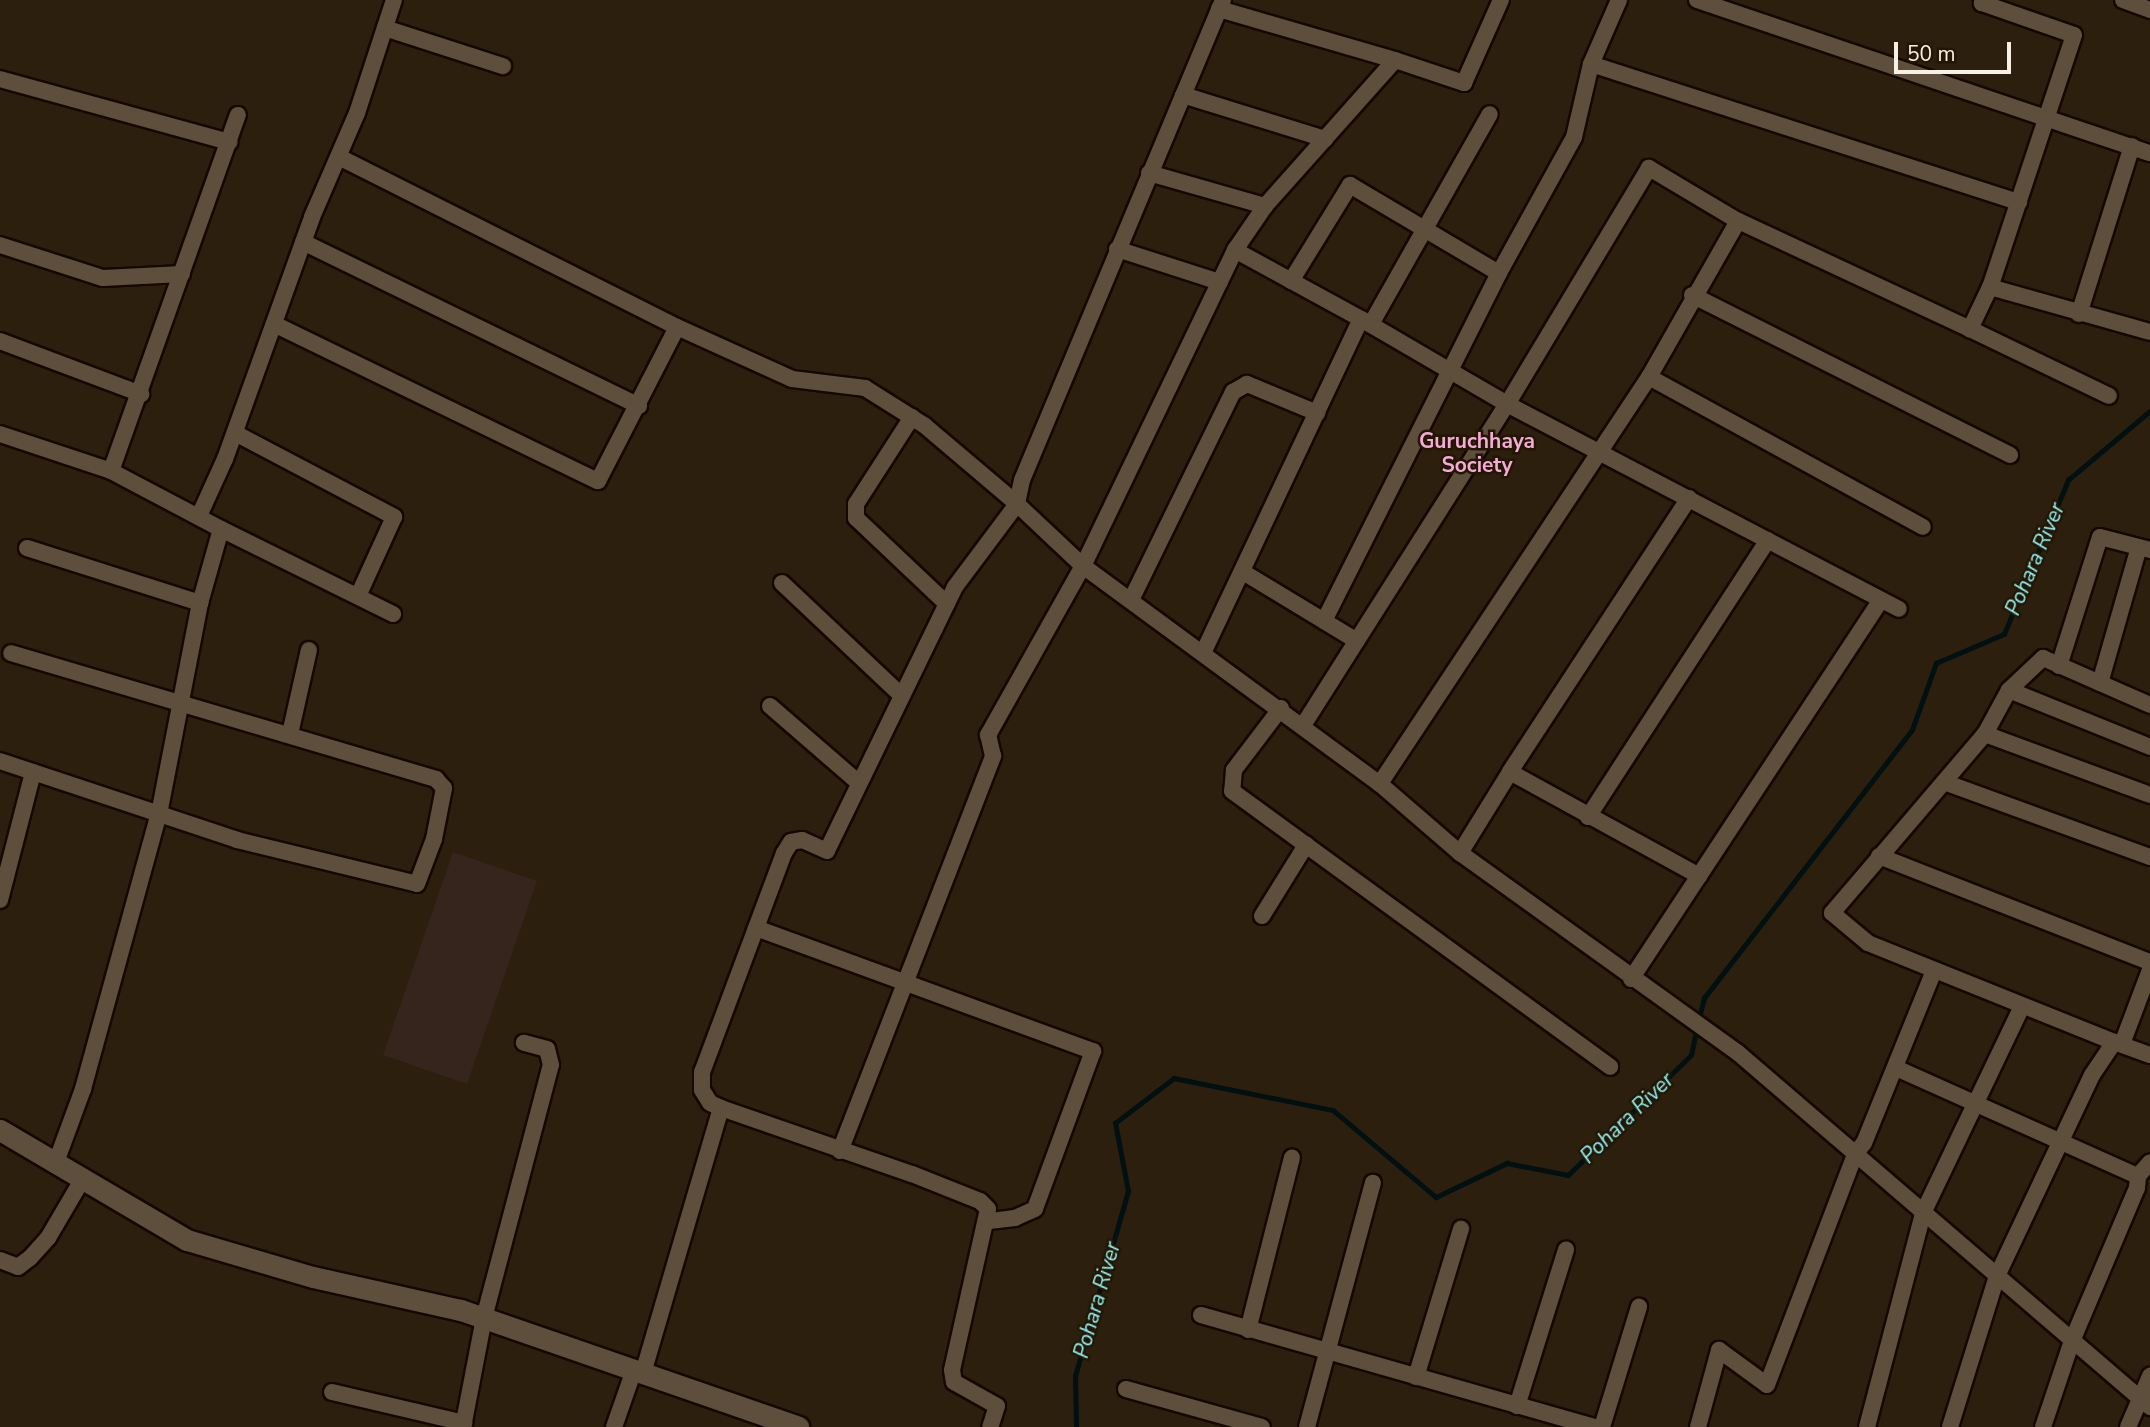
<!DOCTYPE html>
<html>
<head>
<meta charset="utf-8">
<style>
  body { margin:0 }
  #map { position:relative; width:2150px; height:1427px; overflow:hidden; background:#2d1f0d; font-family:"Nunito Sans",sans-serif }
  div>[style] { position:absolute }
  .education>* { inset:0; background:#35251c }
  .stream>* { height:4.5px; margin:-2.25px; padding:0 2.25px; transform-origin:2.25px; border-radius:2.25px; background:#011011 }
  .roads { filter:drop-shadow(2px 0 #140800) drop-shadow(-2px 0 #140800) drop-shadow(0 2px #140800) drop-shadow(0 -2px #140800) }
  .minor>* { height:16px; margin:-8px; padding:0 8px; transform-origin:8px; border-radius:8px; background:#5e4f3c }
  .tertiary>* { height:21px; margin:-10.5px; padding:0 10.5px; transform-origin:10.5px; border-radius:10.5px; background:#5e4f3c }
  span { translate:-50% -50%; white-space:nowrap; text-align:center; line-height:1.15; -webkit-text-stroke:5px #231604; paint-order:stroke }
  .neighbourhood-label { font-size:21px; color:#f4abd5; font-weight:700 }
  .water-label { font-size:21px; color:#91f2f3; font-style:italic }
  .scale { position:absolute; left:1894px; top:42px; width:117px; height:32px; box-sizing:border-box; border:4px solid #f9f0e5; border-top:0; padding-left:9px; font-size:21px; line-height:24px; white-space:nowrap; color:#f9f0e5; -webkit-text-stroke:5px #231604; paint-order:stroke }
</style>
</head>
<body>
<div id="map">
  <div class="education">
    <i style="clip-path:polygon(453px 852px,537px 881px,467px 1084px,383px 1055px)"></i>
  </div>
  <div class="stream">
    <i style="left:1699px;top:1018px;width:21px;rotate:-76deg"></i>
    <i style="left:1704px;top:998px;width:339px;rotate:-52.2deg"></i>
    <i style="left:1912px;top:730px;width:71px;rotate:-70.3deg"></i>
    <i style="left:1936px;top:663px;width:74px;rotate:-23.1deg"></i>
    <i style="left:2004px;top:634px;width:167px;rotate:-67.4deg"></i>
    <i style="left:2068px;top:480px;width:107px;rotate:-40.1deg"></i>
    <i style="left:1076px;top:1427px;width:51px;rotate:-91.1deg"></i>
    <i style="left:1075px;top:1376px;width:192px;rotate:-74deg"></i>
    <i style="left:1128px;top:1191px;width:69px;rotate:-100.8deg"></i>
    <i style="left:1115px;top:1123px;width:74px;rotate:-37.3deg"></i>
    <i style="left:1174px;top:1078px;width:162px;rotate:11.4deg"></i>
    <i style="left:1333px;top:1110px;width:135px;rotate:40.2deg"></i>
    <i style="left:1436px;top:1197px;width:79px;rotate:-25.6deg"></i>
    <i style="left:1507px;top:1163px;width:62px;rotate:11.1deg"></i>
    <i style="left:1568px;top:1175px;width:172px;rotate:-44.3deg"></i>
    <i style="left:1691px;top:1055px;width:29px;rotate:-78deg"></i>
  </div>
  <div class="roads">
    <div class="minor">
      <i style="left:1223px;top:0;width:520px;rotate:112.72deg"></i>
      <i style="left:1022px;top:480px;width:25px;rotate:102deg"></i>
      <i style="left:1017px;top:504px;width:91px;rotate:43.2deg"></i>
      <i style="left:1083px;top:566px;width:368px;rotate:36.3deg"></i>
      <i style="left:1619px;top:0;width:70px;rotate:113.6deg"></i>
      <i style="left:1591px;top:64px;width:450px;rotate:17.9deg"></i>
      <i style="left:1697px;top:0;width:478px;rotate:18.7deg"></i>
      <i style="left:1984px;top:0;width:4px;rotate:124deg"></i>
      <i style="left:1982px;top:3px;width:97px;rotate:19.2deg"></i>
      <i style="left:2074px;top:35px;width:266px;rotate:108.4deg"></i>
      <i style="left:1990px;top:287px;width:47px;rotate:115.5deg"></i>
      <i style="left:1970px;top:329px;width:256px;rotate:-155deg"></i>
      <i style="left:1738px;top:221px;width:180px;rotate:119.7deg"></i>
      <i style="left:1649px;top:377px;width:488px;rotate:123.5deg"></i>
      <i style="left:1380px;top:784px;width:106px;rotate:40.8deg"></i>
      <i style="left:1460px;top:853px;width:341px;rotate:35.7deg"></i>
      <i style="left:1737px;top:1052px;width:545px;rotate:40.68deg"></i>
      <i style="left:2123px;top:0;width:29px;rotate:20deg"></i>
      <i style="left:1219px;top:9px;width:183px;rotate:16.2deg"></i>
      <i style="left:385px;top:28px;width:124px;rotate:17.9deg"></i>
      <i style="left:0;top:79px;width:238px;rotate:15.4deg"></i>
      <i style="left:1183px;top:95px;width:149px;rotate:17.2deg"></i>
      <i style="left:339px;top:157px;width:378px;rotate:26.7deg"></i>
      <i style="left:1149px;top:173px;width:121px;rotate:15.9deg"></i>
      <i style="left:1738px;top:221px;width:104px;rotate:-149.2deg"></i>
      <i style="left:1649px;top:168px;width:275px;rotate:121deg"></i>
      <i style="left:1507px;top:404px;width:442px;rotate:27.6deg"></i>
      <i style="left:303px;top:242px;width:374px;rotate:26deg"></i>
      <i style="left:0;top:245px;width:108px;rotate:17.8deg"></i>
      <i style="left:103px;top:278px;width:79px;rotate:-2.9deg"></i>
      <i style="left:1117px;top:249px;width:108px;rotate:17.8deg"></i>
      <i style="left:1235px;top:250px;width:53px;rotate:-55.7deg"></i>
      <i style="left:1265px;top:206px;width:195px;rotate:-48.3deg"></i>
      <i style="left:1395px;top:60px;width:73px;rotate:18.4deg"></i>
      <i style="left:1464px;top:83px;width:91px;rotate:-66deg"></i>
      <i style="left:1291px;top:281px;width:113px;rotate:-58.4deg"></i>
      <i style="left:1350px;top:185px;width:173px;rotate:30.6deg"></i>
      <i style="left:1990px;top:287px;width:166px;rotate:15.7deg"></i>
      <i style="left:1692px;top:295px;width:356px;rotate:26.7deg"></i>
      <i style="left:2079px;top:314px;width:176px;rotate:-72.5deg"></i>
      <i style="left:274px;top:324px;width:360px;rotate:25.9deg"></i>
      <i style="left:598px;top:481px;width:173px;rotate:-62.8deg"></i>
      <i style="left:677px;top:327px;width:126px;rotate:24.3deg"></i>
      <i style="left:792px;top:379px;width:74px;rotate:7deg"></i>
      <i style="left:865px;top:388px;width:70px;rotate:32.1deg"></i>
      <i style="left:924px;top:425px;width:122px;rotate:40.3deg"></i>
      <i style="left:1017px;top:504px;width:104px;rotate:126.8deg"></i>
      <i style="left:955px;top:587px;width:293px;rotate:115.9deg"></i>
      <i style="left:827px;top:851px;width:27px;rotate:-156deg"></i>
      <i style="left:802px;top:840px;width:11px;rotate:170deg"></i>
      <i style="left:791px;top:842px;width:13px;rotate:122deg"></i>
      <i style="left:784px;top:853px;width:234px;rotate:110.5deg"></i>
      <i style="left:702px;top:1072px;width:18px;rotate:90deg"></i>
      <i style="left:702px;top:1090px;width:15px;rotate:58deg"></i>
      <i style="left:710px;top:1103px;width:12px;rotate:24deg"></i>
      <i style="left:721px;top:1108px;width:202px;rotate:19.1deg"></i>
      <i style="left:912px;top:1174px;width:73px;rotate:21.7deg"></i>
      <i style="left:980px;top:1201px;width:11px;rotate:45deg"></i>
      <i style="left:988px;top:1209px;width:165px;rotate:102.6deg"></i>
      <i style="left:952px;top:1370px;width:12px;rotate:81deg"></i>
      <i style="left:954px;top:1382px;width:49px;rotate:29.2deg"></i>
      <i style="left:997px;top:1406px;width:22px;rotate:108deg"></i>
      <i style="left:1371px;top:324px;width:241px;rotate:-60.5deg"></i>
      <i style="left:1970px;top:329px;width:154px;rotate:25.7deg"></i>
      <i style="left:0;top:341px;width:151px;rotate:20.6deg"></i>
      <i style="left:1649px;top:377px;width:312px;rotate:28.7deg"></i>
      <i style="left:912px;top:417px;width:103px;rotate:122.8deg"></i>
      <i style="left:856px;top:504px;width:14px;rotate:90deg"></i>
      <i style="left:856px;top:518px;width:125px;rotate:43.4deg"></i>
      <i style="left:235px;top:433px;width:180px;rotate:27.8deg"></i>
      <i style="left:394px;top:517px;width:87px;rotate:114.5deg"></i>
      <i style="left:0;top:434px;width:117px;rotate:18.4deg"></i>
      <i style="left:111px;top:471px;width:124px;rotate:27.8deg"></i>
      <i style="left:221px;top:529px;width:77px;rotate:105.8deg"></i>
      <i style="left:200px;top:603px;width:214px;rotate:101deg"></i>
      <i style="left:159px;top:813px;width:286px;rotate:105.4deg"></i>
      <i style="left:83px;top:1089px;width:81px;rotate:110.2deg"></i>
      <i style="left:111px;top:471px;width:378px;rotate:-70.4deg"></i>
      <i style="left:1689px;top:498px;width:327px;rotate:123.2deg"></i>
      <i style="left:1510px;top:772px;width:216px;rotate:28.8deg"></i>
      <i style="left:199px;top:516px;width:63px;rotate:-65.5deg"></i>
      <i style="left:225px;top:459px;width:257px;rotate:-70.2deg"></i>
      <i style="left:312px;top:217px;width:113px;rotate:-66.6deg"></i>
      <i style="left:357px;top:113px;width:119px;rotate:-71.9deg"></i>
      <i style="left:221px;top:529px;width:192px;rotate:26.3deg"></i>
      <i style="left:27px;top:548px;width:182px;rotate:17.6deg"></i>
      <i style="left:1243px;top:572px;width:133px;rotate:31.2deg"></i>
      <i style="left:782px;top:583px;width:163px;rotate:43.3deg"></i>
      <i style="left:1131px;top:600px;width:232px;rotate:-63.9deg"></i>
      <i style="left:1233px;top:392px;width:16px;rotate:-30deg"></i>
      <i style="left:1247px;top:384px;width:76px;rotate:22.5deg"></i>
      <i style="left:1324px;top:621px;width:390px;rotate:-63.3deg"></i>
      <i style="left:1499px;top:273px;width:155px;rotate:-61.1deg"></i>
      <i style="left:1574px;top:137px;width:75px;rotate:-76.9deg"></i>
      <i style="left:1203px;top:653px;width:369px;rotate:-64.7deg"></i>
      <i style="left:1361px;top:319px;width:169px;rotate:30.2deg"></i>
      <i style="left:1507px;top:404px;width:379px;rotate:122.4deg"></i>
      <i style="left:2059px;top:666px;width:135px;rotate:-72.4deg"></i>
      <i style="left:2100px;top:537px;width:52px;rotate:14.6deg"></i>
      <i style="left:2100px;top:683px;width:141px;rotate:-74deg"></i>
      <i style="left:2009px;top:690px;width:152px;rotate:22deg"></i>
      <i style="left:770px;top:706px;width:118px;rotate:40.9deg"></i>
      <i style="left:1281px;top:708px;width:78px;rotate:127.2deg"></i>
      <i style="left:1234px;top:770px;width:21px;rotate:95deg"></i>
      <i style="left:1232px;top:791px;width:468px;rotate:36.1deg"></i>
      <i style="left:290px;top:734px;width:86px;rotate:-77.3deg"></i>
      <i style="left:1985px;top:734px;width:50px;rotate:-61.4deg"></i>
      <i style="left:2009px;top:690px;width:47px;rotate:-43.3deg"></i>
      <i style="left:2043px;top:658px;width:117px;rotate:23.7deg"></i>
      <i style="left:0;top:761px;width:250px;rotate:18.4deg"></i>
      <i style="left:237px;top:840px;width:185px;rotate:13.7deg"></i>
      <i style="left:417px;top:884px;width:48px;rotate:-69.3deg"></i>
      <i style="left:434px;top:839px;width:52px;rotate:-78.9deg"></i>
      <i style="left:444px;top:788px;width:12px;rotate:-132deg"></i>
      <i style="left:436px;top:779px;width:443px;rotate:-163.5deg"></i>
      <i style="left:1944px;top:782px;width:219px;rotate:20deg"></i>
      <i style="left:1588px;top:817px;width:330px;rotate:-57deg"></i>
      <i style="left:1460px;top:853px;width:95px;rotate:-58.3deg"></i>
      <i style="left:1879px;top:856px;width:291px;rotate:21.4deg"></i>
      <i style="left:0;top:900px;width:132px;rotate:-75.5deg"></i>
      <i style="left:1262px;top:916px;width:84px;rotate:-58.2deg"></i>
      <i style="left:756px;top:928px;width:359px;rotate:20.1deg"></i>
      <i style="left:1093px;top:1051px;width:168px;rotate:110.2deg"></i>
      <i style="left:1035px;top:1209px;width:22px;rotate:156deg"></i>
      <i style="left:1015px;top:1218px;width:26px;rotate:173deg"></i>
      <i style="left:1631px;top:979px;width:454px;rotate:-56.6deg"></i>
      <i style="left:2114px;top:1042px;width:265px;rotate:-158.1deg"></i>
      <i style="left:1868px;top:943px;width:47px;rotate:-140.2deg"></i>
      <i style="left:1832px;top:913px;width:235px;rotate:-49.5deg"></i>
      <i style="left:1985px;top:734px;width:176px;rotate:20.3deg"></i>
      <i style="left:2122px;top:1044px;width:79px;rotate:-69.3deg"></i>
      <i style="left:1896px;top:1068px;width:265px;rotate:24.1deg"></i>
      <i style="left:840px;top:1151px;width:424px;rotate:-68.8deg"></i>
      <i style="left:993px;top:756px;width:22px;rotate:-103deg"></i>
      <i style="left:988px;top:735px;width:194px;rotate:-60.7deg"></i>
      <i style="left:1083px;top:566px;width:351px;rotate:-64.3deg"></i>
      <i style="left:1235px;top:250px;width:144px;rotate:28.7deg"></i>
      <i style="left:0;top:1260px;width:19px;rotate:21deg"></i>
      <i style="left:18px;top:1267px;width:15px;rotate:-37deg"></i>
      <i style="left:30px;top:1258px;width:27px;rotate:-48deg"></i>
      <i style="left:48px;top:1238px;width:67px;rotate:-59.6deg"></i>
      <i style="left:1201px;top:1315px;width:408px;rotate:15.9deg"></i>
      <i style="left:1248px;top:1330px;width:178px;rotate:-75.7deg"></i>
      <i style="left:643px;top:1373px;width:276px;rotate:-73.6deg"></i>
      <i style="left:1416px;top:1377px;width:155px;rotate:-73.1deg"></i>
      <i style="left:1126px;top:1389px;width:141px;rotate:15.6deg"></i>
      <i style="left:332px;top:1392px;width:136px;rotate:13.2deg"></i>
      <i style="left:1517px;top:1406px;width:164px;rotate:-72.6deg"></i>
      <i style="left:463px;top:1427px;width:111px;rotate:-79.1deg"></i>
      <i style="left:484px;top:1318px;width:262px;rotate:-75.2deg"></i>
      <i style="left:551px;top:1065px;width:16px;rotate:-104deg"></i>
      <i style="left:547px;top:1049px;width:24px;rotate:-165deg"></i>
      <i style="left:614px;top:1427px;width:60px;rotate:-70.7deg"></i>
      <i style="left:1307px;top:1427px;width:253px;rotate:-74.9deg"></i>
      <i style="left:1602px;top:1427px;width:126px;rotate:-72.9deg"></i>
      <i style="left:1698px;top:1427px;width:80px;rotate:-74.7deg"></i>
      <i style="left:1719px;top:1350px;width:59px;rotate:36.1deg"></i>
      <i style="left:1767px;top:1385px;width:247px;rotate:-69.1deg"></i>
      <i style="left:1855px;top:1154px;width:14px;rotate:-51deg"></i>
      <i style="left:1864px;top:1143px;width:186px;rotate:-67.9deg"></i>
      <i style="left:1867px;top:1427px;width:221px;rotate:-75.3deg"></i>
      <i style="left:1923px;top:1213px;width:229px;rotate:-64.4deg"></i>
      <i style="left:1950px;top:1427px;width:158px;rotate:-72.7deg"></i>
      <i style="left:1997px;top:1276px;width:222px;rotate:-64.7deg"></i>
      <i style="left:2092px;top:1075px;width:40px;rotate:-56deg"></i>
      <i style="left:2114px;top:1042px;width:38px;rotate:20deg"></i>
      <i style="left:2043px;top:1427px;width:91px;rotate:-71.4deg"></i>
      <i style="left:2072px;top:1341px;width:166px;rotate:-67deg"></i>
      <i style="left:2137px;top:1188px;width:12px;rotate:-85deg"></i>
      <i style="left:2138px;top:1176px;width:18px;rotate:-49deg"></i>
      <i style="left:2128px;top:1427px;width:56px;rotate:-66.7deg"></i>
    </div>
    <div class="tertiary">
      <i style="left:0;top:1130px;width:217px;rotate:30.5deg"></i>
      <i style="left:187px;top:1240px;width:131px;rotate:16.4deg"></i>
      <i style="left:313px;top:1277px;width:152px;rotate:12.6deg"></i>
      <i style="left:461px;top:1310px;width:357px;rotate:19.1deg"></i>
    </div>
  </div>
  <div class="neighbourhood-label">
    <span style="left:1477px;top:453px">Guruchhaya<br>Society</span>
  </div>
  <div class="water-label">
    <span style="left:2035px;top:559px;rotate:-67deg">Pohara River</span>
    <span style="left:1627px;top:1118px;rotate:-44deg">Pohara River</span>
    <span style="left:1097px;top:1300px;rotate:-74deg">Pohara River</span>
  </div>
  <div class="scale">50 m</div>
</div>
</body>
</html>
